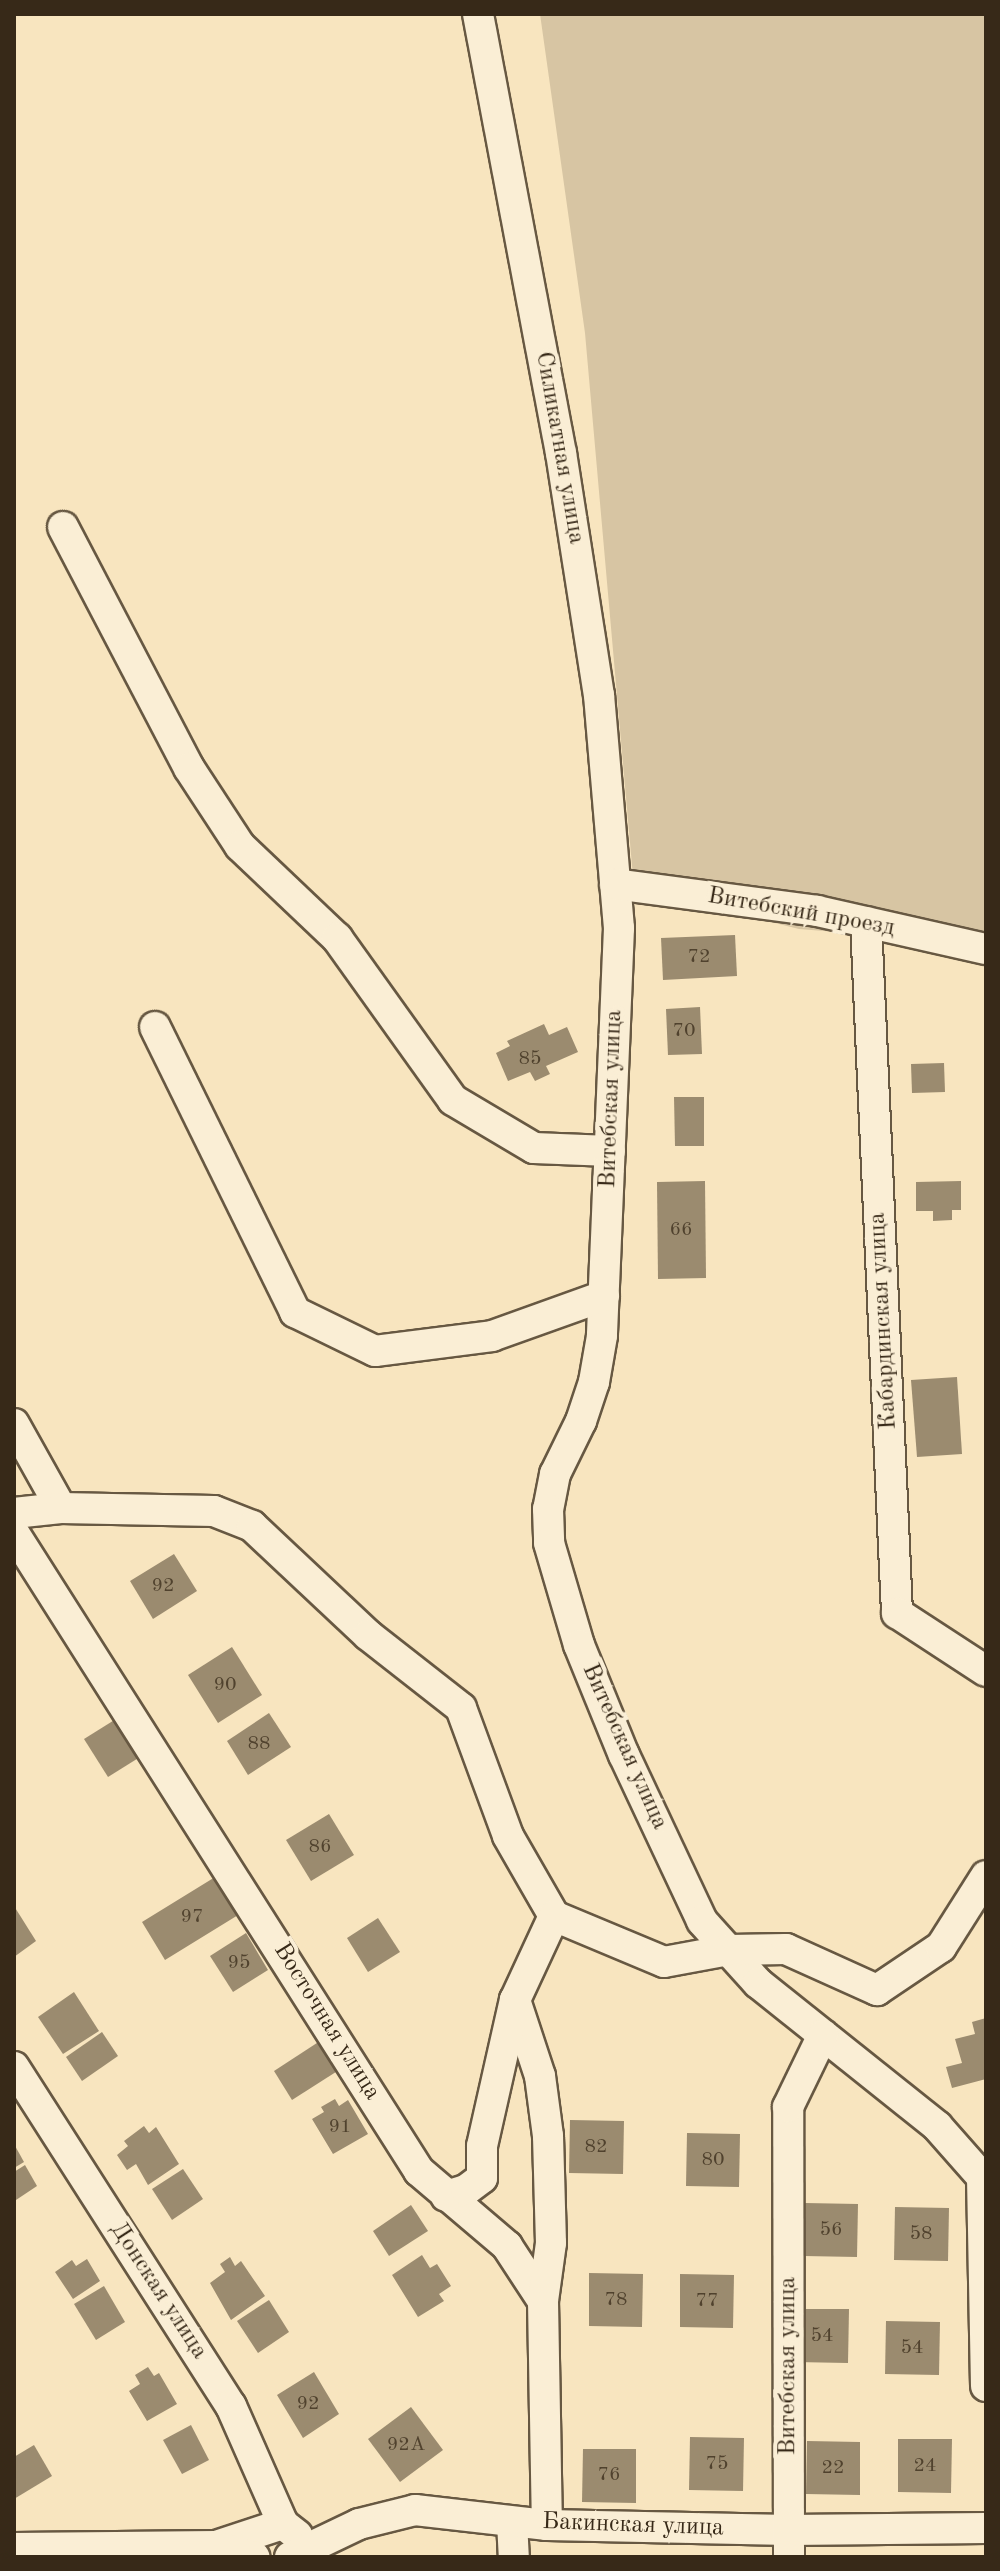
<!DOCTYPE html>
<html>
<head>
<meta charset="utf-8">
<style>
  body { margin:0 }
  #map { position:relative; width:1000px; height:2571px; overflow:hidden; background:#f8e5bf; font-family:"Old Standard TT",serif }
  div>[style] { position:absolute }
  .green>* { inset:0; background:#d7c5a3 }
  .building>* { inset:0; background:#9b8b6f }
  .roads { filter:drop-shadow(2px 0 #675842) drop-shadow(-2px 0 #675842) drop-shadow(0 2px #675842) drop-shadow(0 -2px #675842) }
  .minor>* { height:30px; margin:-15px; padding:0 15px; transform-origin:15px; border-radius:15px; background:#faeed5 }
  span { translate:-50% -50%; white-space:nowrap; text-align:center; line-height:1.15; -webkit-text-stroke:8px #faeed5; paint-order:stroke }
  .number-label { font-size:20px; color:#50422e }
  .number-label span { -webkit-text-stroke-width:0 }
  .street-label { font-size:24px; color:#372918 }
  .frame { position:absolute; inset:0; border:16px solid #372918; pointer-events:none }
</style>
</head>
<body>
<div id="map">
  <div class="green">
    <i style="clip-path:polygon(540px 14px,986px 14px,986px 944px,799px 929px,634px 888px,585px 333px)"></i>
  </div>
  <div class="building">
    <i style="clip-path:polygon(735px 935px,737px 976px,663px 980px,661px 938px)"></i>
    <i style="clip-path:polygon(700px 1007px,702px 1054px,668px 1055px,666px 1009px)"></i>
    <i style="clip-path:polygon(544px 1024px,549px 1035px,567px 1027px,578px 1052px,546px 1066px,550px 1074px,535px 1081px,530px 1072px,508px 1081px,496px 1053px,510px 1046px,507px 1041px)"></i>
    <i style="clip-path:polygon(944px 1063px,945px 1092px,912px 1093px,911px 1064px)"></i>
    <i style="clip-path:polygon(674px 1097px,704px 1097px,704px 1146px,675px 1146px)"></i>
    <i style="clip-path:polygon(705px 1181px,706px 1278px,658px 1279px,657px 1182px)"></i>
    <i style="clip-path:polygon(961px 1181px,961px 1210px,952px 1210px,952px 1220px,933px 1221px,933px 1211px,916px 1211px,916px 1182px)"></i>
    <i style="clip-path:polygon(957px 1377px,962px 1454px,917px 1457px,911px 1380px)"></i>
    <i style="clip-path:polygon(174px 1554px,197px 1591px,153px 1619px,130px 1581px)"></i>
    <i style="clip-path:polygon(232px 1647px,262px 1695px,218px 1723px,188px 1675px)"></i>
    <i style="clip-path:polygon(269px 1713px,291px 1747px,248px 1775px,227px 1741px)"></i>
    <i style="clip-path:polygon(116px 1719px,140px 1757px,108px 1777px,84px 1739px)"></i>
    <i style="clip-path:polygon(329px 1814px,354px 1855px,311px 1881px,286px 1840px)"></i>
    <i style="clip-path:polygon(220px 1874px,243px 1912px,165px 1960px,142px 1922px)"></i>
    <i style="clip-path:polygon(14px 1906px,36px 1941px,14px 1957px)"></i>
    <i style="clip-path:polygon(378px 1918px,400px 1952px,368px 1972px,347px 1938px)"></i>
    <i style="clip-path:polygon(246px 1933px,268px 1970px,233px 1992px,210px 1956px)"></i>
    <i style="clip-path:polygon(74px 1992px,99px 2031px,63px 2054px,38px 2017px)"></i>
    <i style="clip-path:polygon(986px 2018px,986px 2079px,952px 2088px,946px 2067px,962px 2063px,955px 2039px,975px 2034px,972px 2022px)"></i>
    <i style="clip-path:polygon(102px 2032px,118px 2056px,82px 2081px,66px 2057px)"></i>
    <i style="clip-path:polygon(320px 2041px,339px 2070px,292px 2100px,274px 2071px)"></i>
    <i style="clip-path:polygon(335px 2099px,339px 2106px,348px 2100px,368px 2134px,333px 2154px,312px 2119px,324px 2112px,321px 2107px)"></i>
    <i style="clip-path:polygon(570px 2120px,624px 2121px,623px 2174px,569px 2173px)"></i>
    <i style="clip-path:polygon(144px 2126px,149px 2133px,156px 2127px,179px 2164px,148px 2185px,136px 2164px,127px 2170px,117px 2155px,128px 2146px,124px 2141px)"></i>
    <i style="clip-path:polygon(687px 2133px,740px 2134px,739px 2187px,686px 2186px)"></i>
    <i style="clip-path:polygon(14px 2144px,24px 2162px,14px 2168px)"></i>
    <i style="clip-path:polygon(25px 2165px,37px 2186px,16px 2200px,14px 2172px)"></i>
    <i style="clip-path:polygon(183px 2169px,203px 2199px,172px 2220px,152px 2189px)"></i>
    <i style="clip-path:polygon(805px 2203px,858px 2204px,857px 2257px,804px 2256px)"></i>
    <i style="clip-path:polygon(411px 2205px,428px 2231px,389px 2256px,373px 2231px)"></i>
    <i style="clip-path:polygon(895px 2207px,949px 2208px,948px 2261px,894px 2260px)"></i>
    <i style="clip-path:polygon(422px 2255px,430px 2268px,437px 2264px,451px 2286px,439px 2294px,444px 2301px,418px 2317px,392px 2275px)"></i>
    <i style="clip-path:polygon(230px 2257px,235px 2266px,241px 2261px,265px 2296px,231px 2320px,210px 2283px,225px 2272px,220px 2264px)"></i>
    <i style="clip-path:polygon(87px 2259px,100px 2281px,73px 2299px,55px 2272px,72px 2260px,76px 2266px)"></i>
    <i style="clip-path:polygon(589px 2273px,643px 2274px,642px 2327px,589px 2326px)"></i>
    <i style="clip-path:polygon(680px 2274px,734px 2275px,733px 2328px,680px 2327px)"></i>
    <i style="clip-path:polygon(104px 2286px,125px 2322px,96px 2340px,74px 2304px)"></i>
    <i style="clip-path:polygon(269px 2300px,289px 2332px,258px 2353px,237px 2321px)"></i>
    <i style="clip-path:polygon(796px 2309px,849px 2309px,848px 2363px,795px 2362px)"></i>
    <i style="clip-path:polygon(886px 2321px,940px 2322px,939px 2375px,885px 2374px)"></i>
    <i style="clip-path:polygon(148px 2367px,154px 2376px,159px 2373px,177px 2404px,147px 2421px,129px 2391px,140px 2384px,135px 2375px)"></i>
    <i style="clip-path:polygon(314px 2372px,339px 2414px,303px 2438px,277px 2395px)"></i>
    <i style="clip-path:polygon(411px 2407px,443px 2450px,400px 2482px,368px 2439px)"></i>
    <i style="clip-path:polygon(191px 2425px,209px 2460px,182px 2474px,163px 2440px)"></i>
    <i style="clip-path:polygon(690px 2437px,744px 2438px,743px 2491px,689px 2490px)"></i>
    <i style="clip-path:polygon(898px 2439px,952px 2439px,951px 2493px,898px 2492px)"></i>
    <i style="clip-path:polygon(807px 2441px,860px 2442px,860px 2495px,806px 2494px)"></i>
    <i style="clip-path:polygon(34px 2445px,52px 2476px,14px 2499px,14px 2457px)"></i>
    <i style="clip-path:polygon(583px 2449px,636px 2449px,636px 2503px,582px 2502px)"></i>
  </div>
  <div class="roads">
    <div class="minor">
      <i style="left:478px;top:14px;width:447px;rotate:79.3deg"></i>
      <i style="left:561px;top:453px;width:245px;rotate:81.1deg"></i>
      <i style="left:599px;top:695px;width:234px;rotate:85.1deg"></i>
      <i style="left:619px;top:928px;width:408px;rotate:92.4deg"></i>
      <i style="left:602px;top:1336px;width:47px;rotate:99.9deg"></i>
      <i style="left:594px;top:1382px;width:41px;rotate:108.4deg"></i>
      <i style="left:581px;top:1421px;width:59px;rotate:116.1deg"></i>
      <i style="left:555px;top:1474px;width:36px;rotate:101deg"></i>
      <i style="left:548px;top:1509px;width:34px;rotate:88deg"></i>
      <i style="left:549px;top:1543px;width:106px;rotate:73.6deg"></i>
      <i style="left:579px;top:1645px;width:119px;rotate:67.8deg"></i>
      <i style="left:624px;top:1755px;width:183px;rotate:64.8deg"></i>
      <i style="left:702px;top:1921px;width:84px;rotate:47.9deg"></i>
      <i style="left:758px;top:1983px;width:229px;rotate:38.6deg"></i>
      <i style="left:937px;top:2126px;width:68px;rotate:48.6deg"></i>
      <i style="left:982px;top:2177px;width:209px;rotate:88.9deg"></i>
      <i style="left:63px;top:527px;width:272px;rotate:62.4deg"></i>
      <i style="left:189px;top:768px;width:93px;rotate:56.8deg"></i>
      <i style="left:240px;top:846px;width:134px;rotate:43.5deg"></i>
      <i style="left:337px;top:938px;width:199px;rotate:54.4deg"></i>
      <i style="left:453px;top:1100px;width:94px;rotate:30.7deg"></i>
      <i style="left:534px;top:1148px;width:76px;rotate:2.3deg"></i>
      <i style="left:615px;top:884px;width:204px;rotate:7.6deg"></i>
      <i style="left:817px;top:911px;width:173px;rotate:12.7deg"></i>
      <i style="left:866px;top:922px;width:692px;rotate:87.43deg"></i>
      <i style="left:897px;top:1613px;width:106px;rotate:33.1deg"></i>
      <i style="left:155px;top:1027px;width:318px;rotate:63.8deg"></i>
      <i style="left:295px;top:1312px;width:89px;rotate:26deg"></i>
      <i style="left:375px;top:1351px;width:118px;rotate:-7.3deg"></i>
      <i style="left:492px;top:1336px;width:119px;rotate:-19.7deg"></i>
      <i style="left:14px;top:1424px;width:96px;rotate:60.8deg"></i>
      <i style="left:14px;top:1513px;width:47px;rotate:-6.1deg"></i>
      <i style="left:61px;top:1508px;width:153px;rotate:1.1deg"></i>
      <i style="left:214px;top:1511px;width:41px;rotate:21.5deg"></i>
      <i style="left:252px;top:1526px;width:159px;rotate:43.2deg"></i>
      <i style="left:368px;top:1635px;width:118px;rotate:38.1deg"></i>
      <i style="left:461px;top:1708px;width:136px;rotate:69.8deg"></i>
      <i style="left:508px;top:1836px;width:92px;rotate:60.1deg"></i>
      <i style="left:14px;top:1533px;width:756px;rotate:57.59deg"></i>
      <i style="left:419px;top:2171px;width:116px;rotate:40.4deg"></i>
      <i style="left:507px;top:2246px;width:66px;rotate:56.8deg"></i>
      <i style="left:515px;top:2000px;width:80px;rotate:71.8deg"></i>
      <i style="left:540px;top:2076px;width:61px;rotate:82.4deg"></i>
      <i style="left:548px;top:2136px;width:107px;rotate:88.4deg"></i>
      <i style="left:551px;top:2243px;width:59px;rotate:97.9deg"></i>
      <i style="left:543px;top:2301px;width:224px;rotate:89deg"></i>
      <i style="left:14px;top:2067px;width:403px;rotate:57.4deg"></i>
      <i style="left:231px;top:2406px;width:129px;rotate:66.2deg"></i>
      <i style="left:446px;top:2196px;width:21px;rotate:-17deg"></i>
      <i style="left:466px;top:2190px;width:20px;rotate:-37deg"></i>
      <i style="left:482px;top:2178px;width:32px;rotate:-90deg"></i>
      <i style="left:482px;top:2146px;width:150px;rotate:-77.3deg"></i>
      <i style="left:515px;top:2000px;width:93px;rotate:-65.1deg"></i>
      <i style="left:554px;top:1916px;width:119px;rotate:22.7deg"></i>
      <i style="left:664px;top:1962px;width:66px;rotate:-10.5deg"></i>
      <i style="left:729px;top:1950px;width:57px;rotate:-1deg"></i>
      <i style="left:786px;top:1949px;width:100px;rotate:24.3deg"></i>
      <i style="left:877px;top:1990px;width:77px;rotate:-33.9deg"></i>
      <i style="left:941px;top:1947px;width:84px;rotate:-57.6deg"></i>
      <i style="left:512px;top:2522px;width:35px;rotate:87deg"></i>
      <i style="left:216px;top:2546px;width:71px;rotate:-18.2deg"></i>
      <i style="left:283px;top:2524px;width:18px;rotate:38deg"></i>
      <i style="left:14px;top:2548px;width:202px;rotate:-0.6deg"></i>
      <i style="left:216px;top:2546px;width:40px;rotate:16deg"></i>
      <i style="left:290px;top:2557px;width:76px;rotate:-25.6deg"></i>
      <i style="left:359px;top:2524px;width:58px;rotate:-14deg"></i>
      <i style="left:415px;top:2510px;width:133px;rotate:6.5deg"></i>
      <i style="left:547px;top:2525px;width:242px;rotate:1.2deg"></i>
      <i style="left:789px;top:2530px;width:197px;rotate:-0.6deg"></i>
      <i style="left:789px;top:2557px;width:450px;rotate:-90.1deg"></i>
      <i style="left:788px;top:2107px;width:80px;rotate:-64.1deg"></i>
    </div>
  </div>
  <div class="number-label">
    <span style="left:699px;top:957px">72</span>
    <span style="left:684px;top:1031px">70</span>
    <span style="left:530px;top:1059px">85</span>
    <span style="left:681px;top:1230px">66</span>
    <span style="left:163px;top:1586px">92</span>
    <span style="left:225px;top:1685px">90</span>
    <span style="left:259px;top:1744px">88</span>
    <span style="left:320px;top:1847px">86</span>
    <span style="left:192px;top:1917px">97</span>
    <span style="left:239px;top:1963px">95</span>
    <span style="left:340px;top:2127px">91</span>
    <span style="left:596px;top:2147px">82</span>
    <span style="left:713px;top:2160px">80</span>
    <span style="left:831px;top:2230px">56</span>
    <span style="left:921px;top:2234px">58</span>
    <span style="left:616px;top:2300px">78</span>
    <span style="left:707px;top:2301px">77</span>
    <span style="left:822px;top:2336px">54</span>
    <span style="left:912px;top:2348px">54</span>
    <span style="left:308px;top:2404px">92</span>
    <span style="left:406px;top:2445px">92А</span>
    <span style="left:717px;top:2464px">75</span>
    <span style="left:925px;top:2466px">24</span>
    <span style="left:833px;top:2468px">22</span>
    <span style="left:609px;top:2475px">76</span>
  </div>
  <div class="street-label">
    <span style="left:559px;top:448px;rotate:80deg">Силикатная улица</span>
    <span style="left:801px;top:913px;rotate:10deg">Витебский проезд</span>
    <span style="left:612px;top:1099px;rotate:-88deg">Витебская улица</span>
    <span style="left:884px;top:1321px;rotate:-93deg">Кабардинская улица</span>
    <span style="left:624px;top:1747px;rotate:66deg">Витебская улица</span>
    <span style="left:326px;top:2022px;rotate:58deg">Восточная улица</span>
    <span style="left:158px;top:2291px;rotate:57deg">Донская улица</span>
    <span style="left:789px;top:2366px;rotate:-90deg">Витебская улица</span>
    <span style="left:633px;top:2526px;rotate:2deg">Бакинская улица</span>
  </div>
  <div class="frame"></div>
</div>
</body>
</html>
